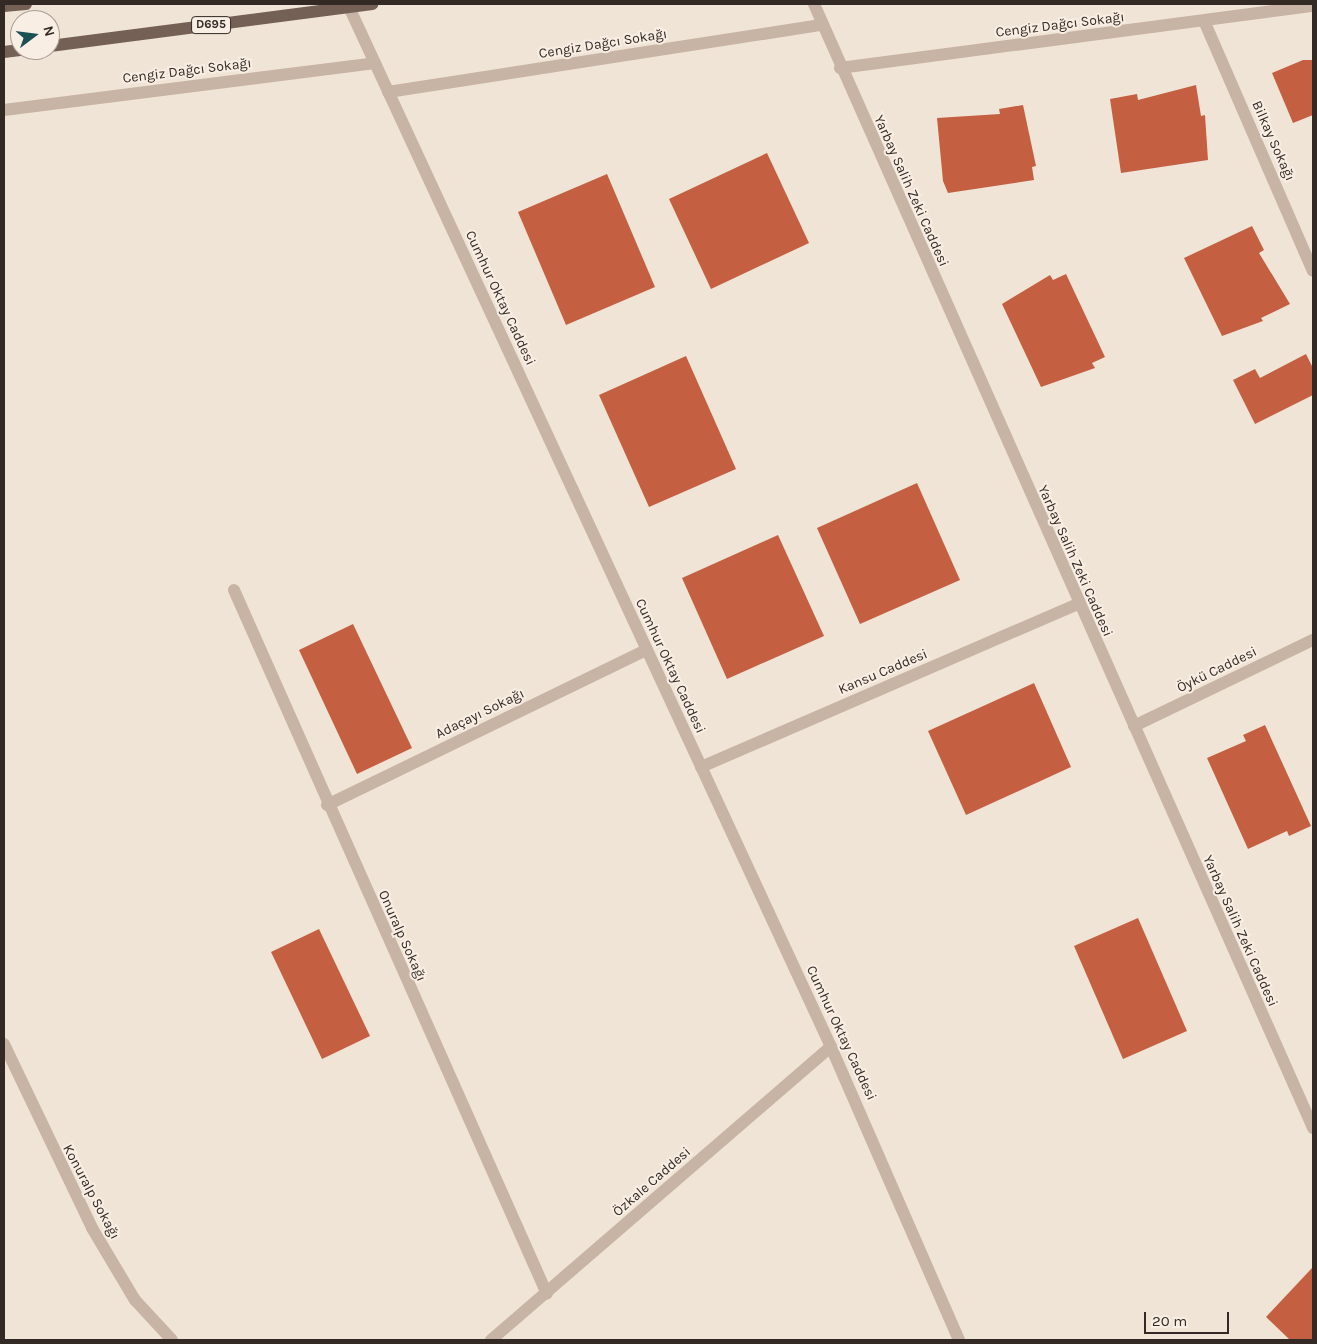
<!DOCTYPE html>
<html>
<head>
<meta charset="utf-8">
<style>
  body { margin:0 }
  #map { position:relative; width:1317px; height:1344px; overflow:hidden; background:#f0e4d7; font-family:Karla,sans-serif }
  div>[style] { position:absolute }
  .building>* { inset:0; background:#c55f41 }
  .minor>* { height:12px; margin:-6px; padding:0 6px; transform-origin:6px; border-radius:6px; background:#c8b4a4 }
  .tertiary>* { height:12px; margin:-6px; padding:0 6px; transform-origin:6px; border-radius:6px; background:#c8b4a4 }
  .primary>* { height:12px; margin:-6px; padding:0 6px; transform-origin:6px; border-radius:6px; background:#756056 }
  span { translate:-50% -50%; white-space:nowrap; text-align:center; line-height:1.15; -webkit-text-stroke:4px #f8eee3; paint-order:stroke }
  .shield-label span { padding:1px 4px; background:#f8eee3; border:1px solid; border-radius:4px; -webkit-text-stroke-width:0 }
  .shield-label { font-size:12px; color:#332925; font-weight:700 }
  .street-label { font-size:14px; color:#332925 }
  .frame { position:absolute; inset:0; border:5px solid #332925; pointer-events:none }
  .north { position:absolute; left:10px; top:10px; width:50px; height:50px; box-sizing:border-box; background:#f8eee3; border:1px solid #a99f97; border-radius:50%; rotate:75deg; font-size:14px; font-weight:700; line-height:20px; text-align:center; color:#332925 }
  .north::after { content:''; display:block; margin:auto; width:18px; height:22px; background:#1c5154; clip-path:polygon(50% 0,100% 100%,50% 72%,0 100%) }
  .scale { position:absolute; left:1144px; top:1312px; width:85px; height:22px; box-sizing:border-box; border:2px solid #332925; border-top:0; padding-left:6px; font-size:15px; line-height:18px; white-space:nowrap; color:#332925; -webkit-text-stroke:4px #f8eee3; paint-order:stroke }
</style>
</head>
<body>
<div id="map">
  <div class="building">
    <i style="clip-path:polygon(1303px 60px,1313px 60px,1313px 115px,1293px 123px,1272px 73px)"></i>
    <i style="clip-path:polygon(1196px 85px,1201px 116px,1205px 115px,1208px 160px,1121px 173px,1110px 99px,1137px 94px,1138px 100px)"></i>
    <i style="clip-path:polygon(1023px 105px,1036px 166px,1032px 167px,1034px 180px,948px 193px,943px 181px,937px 118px,1000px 114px,999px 109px)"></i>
    <i style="clip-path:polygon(767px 153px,809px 243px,711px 289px,669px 199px)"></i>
    <i style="clip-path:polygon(607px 174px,655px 287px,566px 325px,518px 212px)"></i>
    <i style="clip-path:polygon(1252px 226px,1264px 250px,1259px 253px,1290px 304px,1261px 318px,1263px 321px,1222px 336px,1184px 258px)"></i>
    <i style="clip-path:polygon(1066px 274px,1105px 357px,1092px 363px,1095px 368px,1041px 387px,1002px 304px,1050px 275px,1053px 280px)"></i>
    <i style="clip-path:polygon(1306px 354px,1313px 368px,1313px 395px,1255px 424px,1233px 380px,1255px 369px,1260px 378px)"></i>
    <i style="clip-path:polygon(686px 356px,736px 469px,649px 507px,599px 395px)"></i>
    <i style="clip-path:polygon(917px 483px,960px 580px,860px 624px,817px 528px)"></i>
    <i style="clip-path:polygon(778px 535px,824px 636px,727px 679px,682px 578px)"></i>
    <i style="clip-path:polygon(353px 624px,412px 748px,357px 774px,299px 650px)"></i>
    <i style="clip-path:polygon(1034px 683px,1071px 767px,966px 815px,928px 731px)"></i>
    <i style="clip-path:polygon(1265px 725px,1311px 826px,1289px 836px,1287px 831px,1248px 849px,1207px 758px,1246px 741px,1243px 735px)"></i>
    <i style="clip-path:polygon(1138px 918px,1187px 1031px,1123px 1059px,1074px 946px)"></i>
    <i style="clip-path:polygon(319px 929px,370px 1036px,322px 1059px,271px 952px)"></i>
    <i style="clip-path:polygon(1312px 1268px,1313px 1340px,1290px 1340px,1266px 1317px)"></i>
  </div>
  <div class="minor">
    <i style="left:1205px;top:23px;width:270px;rotate:66.5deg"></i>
    <i style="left:840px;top:68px;width:477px;rotate:-7.5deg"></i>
    <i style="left:388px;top:92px;width:440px;rotate:-8.8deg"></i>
    <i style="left:4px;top:110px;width:374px;rotate:-7.2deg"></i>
    <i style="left:234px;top:590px;width:770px;rotate:66.03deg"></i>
    <i style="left:327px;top:805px;width:355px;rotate:-25.9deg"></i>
    <i style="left:4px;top:1044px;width:204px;rotate:64.4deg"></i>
    <i style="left:92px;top:1228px;width:84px;rotate:59.2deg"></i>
    <i style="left:135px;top:1300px;width:54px;rotate:47.2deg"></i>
  </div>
  <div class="tertiary">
    <i style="left:814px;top:4px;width:1230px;rotate:66.06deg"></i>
    <i style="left:349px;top:7px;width:1146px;rotate:65.13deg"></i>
    <i style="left:831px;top:1047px;width:320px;rotate:66.4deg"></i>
    <i style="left:1134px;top:726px;width:199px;rotate:-25.7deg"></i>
    <i style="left:701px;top:767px;width:410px;rotate:-23.4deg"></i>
    <i style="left:491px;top:1340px;width:449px;rotate:-40.8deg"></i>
  </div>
  <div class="primary">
    <i style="left:4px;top:6px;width:22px;rotate:-5deg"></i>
    <i style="left:50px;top:46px;width:325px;rotate:-7.4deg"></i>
    <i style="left:4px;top:52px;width:16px;rotate:-7deg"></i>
  </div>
  <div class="shield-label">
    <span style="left:211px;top:25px">D695</span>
  </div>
  <div class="street-label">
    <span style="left:1060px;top:25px;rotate:-7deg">Cengiz Dağcı Sokağı</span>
    <span style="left:603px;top:44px;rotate:-9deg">Cengiz Dağcı Sokağı</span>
    <span style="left:187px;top:71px;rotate:-7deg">Cengiz Dağcı Sokağı</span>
    <span style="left:1273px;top:141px;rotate:66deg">Bilkay Sokağı</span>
    <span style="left:911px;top:191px;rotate:66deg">Yarbay Salih Zeki Caddesi</span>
    <span style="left:500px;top:298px;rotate:65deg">Cumhur Oktay Caddesi</span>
    <span style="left:1075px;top:561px;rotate:66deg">Yarbay Salih Zeki Caddesi</span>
    <span style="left:670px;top:666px;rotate:65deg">Cumhur Oktay Caddesi</span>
    <span style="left:1217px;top:670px;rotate:-26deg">Öykü Caddesi</span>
    <span style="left:883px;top:672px;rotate:-23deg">Kansu Caddesi</span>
    <span style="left:480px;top:714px;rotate:-26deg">Adaçayı Sokağı</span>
    <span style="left:1240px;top:931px;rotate:66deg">Yarbay Salih Zeki Caddesi</span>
    <span style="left:402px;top:936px;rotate:66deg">Onuralp Sokağı</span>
    <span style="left:841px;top:1033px;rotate:65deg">Cumhur Oktay Caddesi</span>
    <span style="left:652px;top:1182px;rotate:-41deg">Özkale Caddesi</span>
    <span style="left:91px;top:1192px;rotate:62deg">Konuralp Sokağı</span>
  </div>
  <div class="frame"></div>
  <div class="north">N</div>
  <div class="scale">20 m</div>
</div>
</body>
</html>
